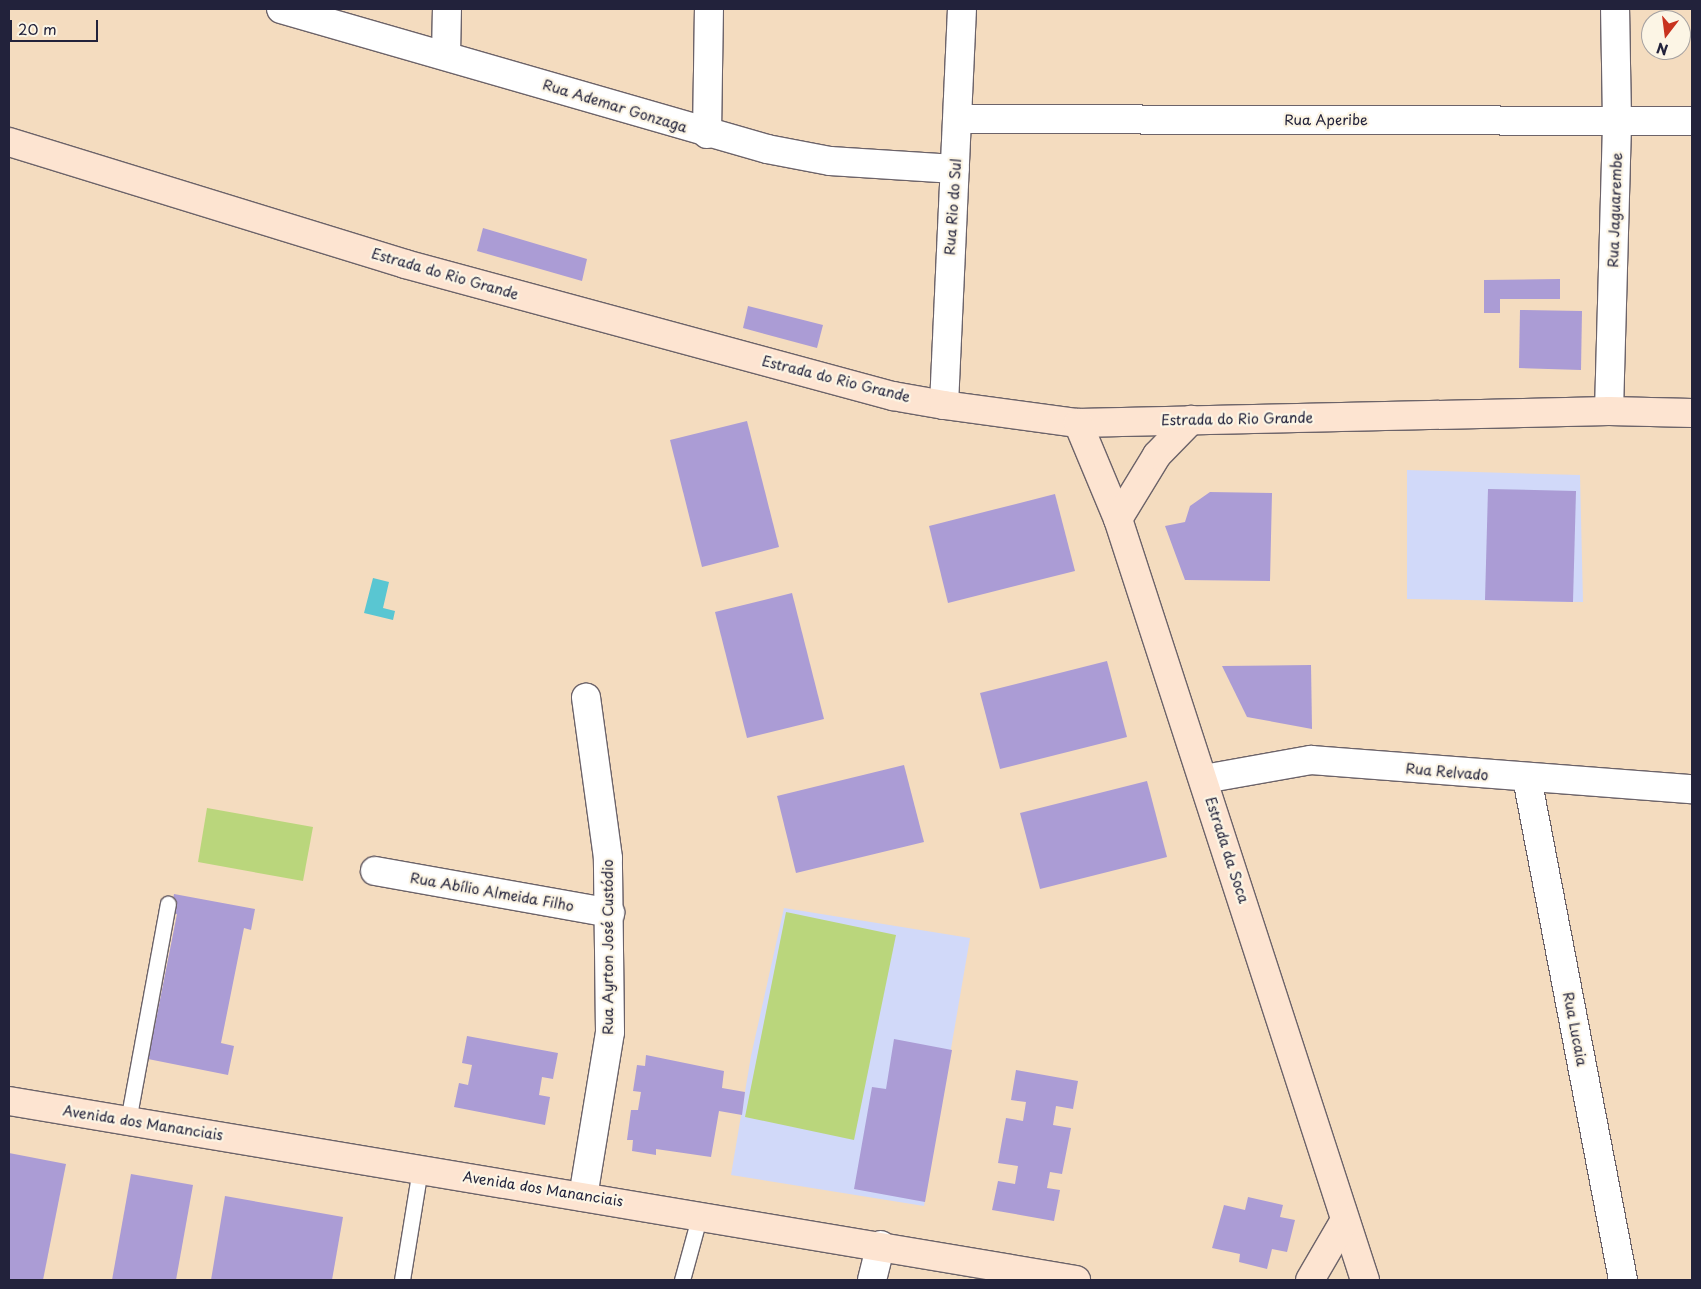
<!DOCTYPE html>
<html>
<head>
<meta charset="utf-8">
<style>
  body { margin:0 }
  #map { position:relative; width:1701px; height:1289px; overflow:hidden; background:#f4dcbf; font-family:"Playpen Sans",sans-serif }
  div>[style] { position:absolute }
  .built>* { inset:0; background:#d1d9f9 }
  .green>* { inset:0; background:#bad67c }
  .water>* { inset:0; background:#59c6d2 }
  .building>* { inset:0; background:#ab9cd5 }
  .roads { filter:drop-shadow(1px 0 #6c6369) drop-shadow(-1px 0 #6c6369) drop-shadow(0 1px #6c6369) drop-shadow(0 -1px #6c6369) }
  .lane>* { height:15px; margin:-7.5px; padding:0 7.5px; transform-origin:7.5px; border-radius:7.5px; background:#fff }
  .street>* { height:28px; margin:-14px; padding:0 14px; transform-origin:14px; border-radius:14px; background:#fff }
  .secondary>* { height:28px; margin:-14px; padding:0 14px; transform-origin:14px; border-radius:14px; background:#fde4d1 }
  span { translate:-50% -50%; white-space:nowrap; text-align:center; line-height:1.15; -webkit-text-stroke:4.5px #fcf5e5; paint-order:stroke }
  .street-label { font-size:14px; color:#22223b }
  .frame { position:absolute; inset:0; border:10px solid #22223b; pointer-events:none }
  .north { position:absolute; left:1641px; top:10px; width:50px; height:50px; box-sizing:border-box; background:#fcf5e5; border:1px solid #a5a1a1; border-radius:50%; rotate:195deg; font-size:14px; font-weight:700; line-height:20px; text-align:center; color:#22223b }
  .north::after { content:''; display:block; margin:auto; width:18px; height:22px; background:#c8321e; clip-path:polygon(50% 0,100% 100%,50% 72%,0 100%) }
  .scale { position:absolute; left:10px; top:20px; width:88px; height:22px; box-sizing:border-box; border:2px solid #22223b; border-top:0; padding-left:6px; font-size:15px; line-height:18px; white-space:nowrap; color:#22223b; -webkit-text-stroke:4px #fcf5e5; paint-order:stroke }
</style>
</head>
<body>
<div id="map">
  <div class="built">
    <i style="clip-path:polygon(1407px 470px,1580px 475px,1583px 602px,1407px 599px)"></i>
    <i style="clip-path:polygon(784px 908px,970px 938px,924px 1206px,731px 1175px,751px 1056px)"></i>
  </div>
  <div class="green">
    <i style="clip-path:polygon(207px 808px,313px 827px,303px 881px,198px 862px)"></i>
    <i style="clip-path:polygon(786px 912px,896px 935px,854px 1140px,745px 1117px)"></i>
  </div>
  <div class="water">
    <i style="clip-path:polygon(373px 578px,389px 582px,383px 608px,395px 611px,393px 620px,364px 613px)"></i>
  </div>
  <div class="building">
    <i style="clip-path:polygon(483px 228px,587px 259px,582px 281px,477px 251px)"></i>
    <i style="clip-path:polygon(1560px 279px,1560px 299px,1500px 299px,1500px 313px,1484px 313px,1484px 280px)"></i>
    <i style="clip-path:polygon(748px 306px,823px 325px,817px 348px,743px 328px)"></i>
    <i style="clip-path:polygon(1520px 310px,1582px 311px,1581px 370px,1519px 368px)"></i>
    <i style="clip-path:polygon(747px 421px,779px 547px,702px 567px,670px 440px)"></i>
    <i style="clip-path:polygon(1488px 489px,1576px 491px,1573px 602px,1485px 600px)"></i>
    <i style="clip-path:polygon(1210px 492px,1272px 493px,1270px 581px,1185px 580px,1165px 526px,1185px 522px,1190px 506px)"></i>
    <i style="clip-path:polygon(1055px 494px,1075px 571px,948px 603px,929px 526px)"></i>
    <i style="clip-path:polygon(792px 593px,824px 719px,747px 738px,715px 612px)"></i>
    <i style="clip-path:polygon(1107px 661px,1127px 737px,1000px 769px,980px 693px)"></i>
    <i style="clip-path:polygon(1311px 665px,1312px 729px,1247px 717px,1222px 666px)"></i>
    <i style="clip-path:polygon(904px 765px,924px 842px,796px 873px,777px 796px)"></i>
    <i style="clip-path:polygon(1147px 781px,1167px 857px,1040px 889px,1020px 813px)"></i>
    <i style="clip-path:polygon(174px 894px,255px 909px,251px 930px,244px 928px,221px 1043px,234px 1046px,228px 1075px,138px 1057px,144px 1028px,154px 1030px,177px 914px,170px 913px)"></i>
    <i style="clip-path:polygon(467px 1036px,558px 1053px,553px 1079px,542px 1077px,539px 1095px,550px 1097px,545px 1125px,454px 1107px,459px 1083px,468px 1085px,472px 1065px,462px 1063px)"></i>
    <i style="clip-path:polygon(894px 1039px,952px 1050px,925px 1202px,854px 1189px,872px 1087px,886px 1089px)"></i>
    <i style="clip-path:polygon(646px 1055px,724px 1071px,722px 1088px,745px 1092px,742px 1115px,719px 1111px,711px 1157px,656px 1149px,656px 1155px,632px 1151px,633px 1140px,627px 1140px,631px 1110px,638px 1110px,641px 1092px,633px 1091px,637px 1065px,645px 1066px)"></i>
    <i style="clip-path:polygon(1016px 1070px,1078px 1081px,1073px 1109px,1056px 1106px,1053px 1125px,1071px 1128px,1062px 1174px,1050px 1172px,1047px 1188px,1060px 1190px,1054px 1221px,992px 1210px,998px 1181px,1015px 1184px,1018px 1166px,998px 1163px,1006px 1118px,1023px 1121px,1026px 1102px,1011px 1100px)"></i>
    <i style="clip-path:polygon(9px 1153px,66px 1164px,43px 1280px,9px 1280px)"></i>
    <i style="clip-path:polygon(131px 1174px,193px 1185px,176px 1280px,112px 1280px)"></i>
    <i style="clip-path:polygon(225px 1196px,343px 1217px,332px 1280px,211px 1280px)"></i>
    <i style="clip-path:polygon(1248px 1197px,1283px 1205px,1280px 1217px,1295px 1220px,1287px 1252px,1272px 1249px,1267px 1269px,1239px 1262px,1240px 1254px,1212px 1248px,1224px 1205px,1245px 1210px)"></i>
  </div>
  <div class="roads">
    <div class="lane">
      <i style="left:128px;top:1121px;width:221px;rotate:-79.6deg"></i>
      <i style="left:402px;top:1280px;width:112px;rotate:-80.8deg"></i>
      <i style="left:682px;top:1280px;width:68px;rotate:-74.7deg"></i>
    </div>
    <div class="street">
      <i style="left:281px;top:9px;width:506px;rotate:16.07deg"></i>
      <i style="left:767px;top:149px;width:64px;rotate:10.8deg"></i>
      <i style="left:830px;top:161px;width:125px;rotate:3.7deg"></i>
      <i style="left:446px;top:55px;width:46px;rotate:-88.8deg"></i>
      <i style="left:959px;top:119px;width:733px;rotate:0.16deg"></i>
      <i style="left:707px;top:134px;width:125px;rotate:-89.1deg"></i>
      <i style="left:944px;top:405px;width:396px;rotate:-87.4deg"></i>
      <i style="left:1609px;top:411px;width:290px;rotate:-88.4deg"></i>
      <i style="left:1617px;top:121px;width:112px;rotate:-91deg"></i>
      <i style="left:1527px;top:778px;width:511px;rotate:79.17deg"></i>
      <i style="left:1204px;top:779px;width:109px;rotate:-10.1deg"></i>
      <i style="left:1311px;top:760px;width:382px;rotate:4.4deg"></i>
      <i style="left:375px;top:871px;width:239px;rotate:10.1deg"></i>
      <i style="left:583px;top:1197px;width:167px;rotate:-80.7deg"></i>
      <i style="left:610px;top:1032px;width:174px;rotate:-90.7deg"></i>
      <i style="left:608px;top:858px;width:162px;rotate:-97.8deg"></i>
      <i style="left:872px;top:1280px;width:36px;rotate:-76deg"></i>
    </div>
    <div class="secondary">
      <i style="left:9px;top:142px;width:414px;rotate:17.1deg"></i>
      <i style="left:405px;top:264px;width:506px;rotate:15.14deg"></i>
      <i style="left:893px;top:396px;width:52px;rotate:10deg"></i>
      <i style="left:944px;top:405px;width:135px;rotate:7.7deg"></i>
      <i style="left:1078px;top:423px;width:531px;rotate:-1.29deg"></i>
      <i style="left:1609px;top:411px;width:83px;rotate:1.4deg"></i>
      <i style="left:1078px;top:423px;width:104px;rotate:67.4deg"></i>
      <i style="left:1118px;top:519px;width:800px;rotate:72.02deg"></i>
      <i style="left:1118px;top:519px;width:75px;rotate:-58.6deg"></i>
      <i style="left:1157px;top:455px;width:49px;rotate:-45.8deg"></i>
      <i style="left:9px;top:1101px;width:1082px;rotate:9.52deg"></i>
      <i style="left:1310px;top:1280px;width:69px;rotate:-59.7deg"></i>
    </div>
  </div>
  <div class="street-label">
    <span style="left:615px;top:106px;rotate:17deg">Rua Ademar Gonzaga</span>
    <span style="left:1326px;top:120px">Rua Aperibe</span>
    <span style="left:953px;top:207px;rotate:-86deg">Rua Rio do Sul</span>
    <span style="left:1615px;top:210px;rotate:-88deg">Rua Jaguarembe</span>
    <span style="left:445px;top:274px;rotate:16deg">Estrada do Rio Grande</span>
    <span style="left:836px;top:379px;rotate:14deg">Estrada do Rio Grande</span>
    <span style="left:1237px;top:419px;rotate:-1deg">Estrada do Rio Grande</span>
    <span style="left:1447px;top:772px;rotate:5deg">Rua Relvado</span>
    <span style="left:1227px;top:850px;rotate:72deg">Estrada da Soca</span>
    <span style="left:492px;top:892px;rotate:10deg">Rua Abílio Almeida Filho</span>
    <span style="left:608px;top:947px;rotate:-90deg">Rua Ayrton José Custódio</span>
    <span style="left:1575px;top:1029px;rotate:79deg">Rua Lucaia</span>
    <span style="left:143px;top:1123px;rotate:9deg">Avenida dos Mananciais</span>
    <span style="left:543px;top:1189px;rotate:9deg">Avenida dos Mananciais</span>
  </div>
  <div class="frame"></div>
  <div class="north">N</div>
  <div class="scale">20 m</div>
</div>
</body>
</html>
